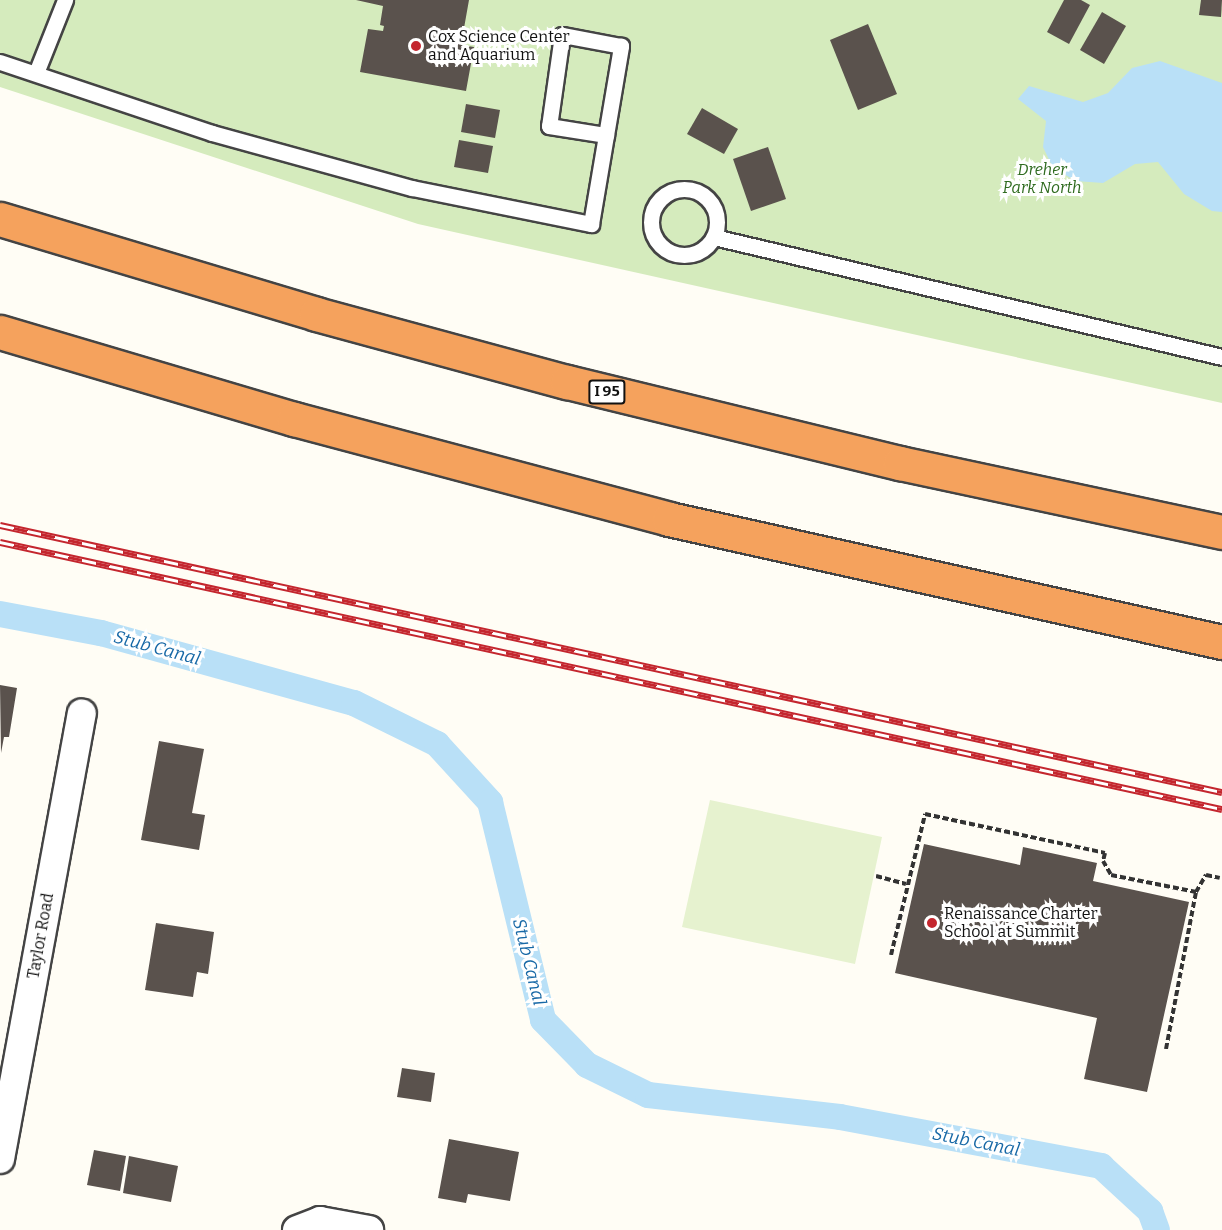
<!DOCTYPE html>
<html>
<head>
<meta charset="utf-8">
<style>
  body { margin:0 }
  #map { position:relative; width:1222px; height:1230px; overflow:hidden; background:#fffdf5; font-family:Bitter,serif }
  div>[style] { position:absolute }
  .green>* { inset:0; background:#d5ebbd }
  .pitch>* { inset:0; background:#e6f2cf }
  .water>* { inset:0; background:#b9e0f7 }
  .canal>* { height:26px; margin:-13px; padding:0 13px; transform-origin:13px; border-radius:13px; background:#b9e0f7 }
  .building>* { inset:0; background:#5a524d }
  .path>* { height:4px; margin-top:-2px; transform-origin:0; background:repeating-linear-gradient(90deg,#333 0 6px,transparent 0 9px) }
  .roads { filter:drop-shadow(2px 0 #444) drop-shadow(-2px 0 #444) drop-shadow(0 2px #444) drop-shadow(0 -2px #444) }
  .service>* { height:15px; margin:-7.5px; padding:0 7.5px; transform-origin:7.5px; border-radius:7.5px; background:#fff }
  .service>.ring { margin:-7.5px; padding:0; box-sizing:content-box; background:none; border:15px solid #fff; border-radius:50% }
  .minor>* { height:28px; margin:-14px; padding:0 14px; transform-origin:14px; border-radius:14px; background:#fff }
  .motorway>* { height:33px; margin:-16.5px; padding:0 16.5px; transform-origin:16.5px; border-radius:16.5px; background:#f5a25d }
  .rail>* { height:7px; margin-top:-3.5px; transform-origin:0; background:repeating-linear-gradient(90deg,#fff 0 14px,#c4262e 0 28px); box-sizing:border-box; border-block:2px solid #c4262e }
  .dots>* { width:16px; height:16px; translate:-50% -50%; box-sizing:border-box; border:3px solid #fff; border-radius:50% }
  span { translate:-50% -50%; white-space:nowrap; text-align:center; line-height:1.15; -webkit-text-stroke:6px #fff; paint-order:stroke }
  .shield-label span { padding:2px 4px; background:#fff; border:2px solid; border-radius:4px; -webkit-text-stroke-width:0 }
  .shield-label { font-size:15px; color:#111; font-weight:700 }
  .poi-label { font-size:16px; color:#111 }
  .left { translate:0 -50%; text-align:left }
  .park-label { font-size:16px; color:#2f6b1f; font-style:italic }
  .street-label { font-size:16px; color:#111 }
  .water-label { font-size:18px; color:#1768a6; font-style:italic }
</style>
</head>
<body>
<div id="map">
  <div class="green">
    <i style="clip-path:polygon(0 0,1222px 0,1222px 403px,418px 224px,0 87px)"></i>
  </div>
  <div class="pitch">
    <i style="clip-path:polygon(710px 800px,882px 837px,855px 964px,682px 927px)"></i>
  </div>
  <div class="water">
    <i style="clip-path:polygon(1160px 61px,1222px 83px,1222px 212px,1212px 211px,1184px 194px,1158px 162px,1135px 164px,1103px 183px,1076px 181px,1053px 168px,1043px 147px,1046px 121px,1018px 99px,1029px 86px,1083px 102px,1108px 93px,1132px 68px)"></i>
  </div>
  <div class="canal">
    <i style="left:0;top:614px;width:103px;rotate:10.7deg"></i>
    <i style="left:101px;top:633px;width:263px;rotate:15.5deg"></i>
    <i style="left:354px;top:703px;width:93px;rotate:26.3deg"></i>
    <i style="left:437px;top:744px;width:79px;rotate:47.6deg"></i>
    <i style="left:490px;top:802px;width:224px;rotate:76.3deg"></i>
    <i style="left:543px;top:1020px;width:63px;rotate:45.6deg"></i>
    <i style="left:587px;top:1065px;width:68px;rotate:26.2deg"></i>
    <i style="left:648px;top:1095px;width:193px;rotate:6.5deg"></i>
    <i style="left:840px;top:1117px;width:266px;rotate:10.6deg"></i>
    <i style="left:1101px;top:1166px;width:67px;rotate:42.6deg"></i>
    <i style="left:1150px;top:1211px;width:20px;rotate:70deg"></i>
  </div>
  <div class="building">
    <i style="clip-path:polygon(356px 0,469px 0,461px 45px,474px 47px,466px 91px,360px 72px,368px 29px,383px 31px,384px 26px,380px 25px,383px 6px)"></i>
    <i style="clip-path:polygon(1064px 0,1081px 0,1090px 5px,1069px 44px,1047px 32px)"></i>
    <i style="clip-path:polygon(1201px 0,1222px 0,1221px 17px,1199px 15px)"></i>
    <i style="clip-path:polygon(1102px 12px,1126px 26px,1104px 64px,1080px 50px)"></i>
    <i style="clip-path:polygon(868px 24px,897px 94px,858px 110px,830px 40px)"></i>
    <i style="clip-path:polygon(466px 104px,500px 110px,495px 138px,461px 132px)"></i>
    <i style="clip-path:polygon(702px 108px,738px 129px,724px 154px,687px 134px)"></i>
    <i style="clip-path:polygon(459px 140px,493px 146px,488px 173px,454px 167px)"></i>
    <i style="clip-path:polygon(768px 147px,786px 199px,751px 211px,733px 159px)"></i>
    <i style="clip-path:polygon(0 685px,17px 688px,9px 737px,4px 737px,1px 753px)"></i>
    <i style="clip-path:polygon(159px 741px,204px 749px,192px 813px,205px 815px,199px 850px,141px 840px)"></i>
    <i style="clip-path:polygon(924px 844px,1020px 865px,1023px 847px,1097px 863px,1093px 881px,1189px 902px,1147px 1092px,1084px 1079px,1097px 1018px,895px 973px)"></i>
    <i style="clip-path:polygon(156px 923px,214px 932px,208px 974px,197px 972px,193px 997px,145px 990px)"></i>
    <i style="clip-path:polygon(402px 1068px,435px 1073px,431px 1102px,397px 1097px)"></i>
    <i style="clip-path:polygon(449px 1139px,519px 1152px,510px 1201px,468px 1194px,466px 1203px,438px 1198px)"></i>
    <i style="clip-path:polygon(94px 1150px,126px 1156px,120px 1191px,87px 1185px)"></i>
    <i style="clip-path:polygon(129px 1156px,178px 1166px,171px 1202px,123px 1193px)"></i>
  </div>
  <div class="path">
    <i style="left:876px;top:876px;width:31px;rotate:15deg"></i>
    <i style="left:891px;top:955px;width:145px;rotate:-76.4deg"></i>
    <i style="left:925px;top:814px;width:184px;rotate:12.2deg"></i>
    <i style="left:1105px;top:853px;width:8px;rotate:104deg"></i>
    <i style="left:1103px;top:861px;width:16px;rotate:60deg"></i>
    <i style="left:1111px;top:875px;width:87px;rotate:11.3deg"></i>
    <i style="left:1166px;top:1049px;width:160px;rotate:-79.2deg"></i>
    <i style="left:1196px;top:892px;width:20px;rotate:-60deg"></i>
    <i style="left:1206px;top:875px;width:14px;rotate:12deg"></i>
  </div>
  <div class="roads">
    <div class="service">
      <i style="left:0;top:62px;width:224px;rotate:18.5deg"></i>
      <i style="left:212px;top:133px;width:207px;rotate:15.4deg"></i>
      <i style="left:412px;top:188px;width:183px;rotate:11.4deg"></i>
      <i style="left:591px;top:224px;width:181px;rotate:-80.4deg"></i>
      <i style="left:621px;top:46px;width:60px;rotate:-169.4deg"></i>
      <i style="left:562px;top:35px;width:92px;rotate:98.1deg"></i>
      <i style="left:549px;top:126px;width:58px;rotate:9deg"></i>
      <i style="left:36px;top:73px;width:79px;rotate:-68.3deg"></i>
      <i class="ring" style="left:651px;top:189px;width:51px;height:51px"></i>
      <i style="left:714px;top:237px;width:522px;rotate:13.29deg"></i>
    </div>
    <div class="minor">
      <i style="left:0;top:1159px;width:453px;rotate:-79.6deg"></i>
      <i style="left:297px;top:1230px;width:25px;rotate:-21deg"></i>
      <i style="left:320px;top:1221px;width:50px;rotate:10.4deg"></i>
    </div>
    <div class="motorway">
      <i style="left:0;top:219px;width:330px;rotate:16.7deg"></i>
      <i style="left:316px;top:314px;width:260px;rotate:15.2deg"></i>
      <i style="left:567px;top:382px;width:343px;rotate:13.7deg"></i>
      <i style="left:900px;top:463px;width:329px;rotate:12.1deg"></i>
      <i style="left:0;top:332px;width:307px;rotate:16.5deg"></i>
      <i style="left:294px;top:419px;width:388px;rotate:14.9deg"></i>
      <i style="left:669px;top:519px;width:567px;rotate:12.54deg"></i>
    </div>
  </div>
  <div class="rail">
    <i style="left:0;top:525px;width:1251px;rotate:12.33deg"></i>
    <i style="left:0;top:542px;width:1251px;rotate:12.33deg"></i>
  </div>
  <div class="dots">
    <i style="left:416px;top:46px;background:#c4262e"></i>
    <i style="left:932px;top:923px;background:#c4262e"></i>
  </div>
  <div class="shield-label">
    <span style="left:607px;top:392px">I 95</span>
  </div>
  <div class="poi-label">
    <span class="left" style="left:428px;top:46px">Cox Science Center<br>and Aquarium</span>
    <span class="left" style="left:944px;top:923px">Renaissance Charter<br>School at Summit</span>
  </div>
  <div class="park-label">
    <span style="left:1042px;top:179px">Dreher<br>Park North</span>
  </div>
  <div class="street-label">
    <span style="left:41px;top:936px;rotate:-80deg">Taylor Road</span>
  </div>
  <div class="water-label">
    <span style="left:157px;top:648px;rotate:15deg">Stub Canal</span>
    <span style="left:529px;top:962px;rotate:76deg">Stub Canal</span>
    <span style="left:976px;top:1142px;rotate:11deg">Stub Canal</span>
  </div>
</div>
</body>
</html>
